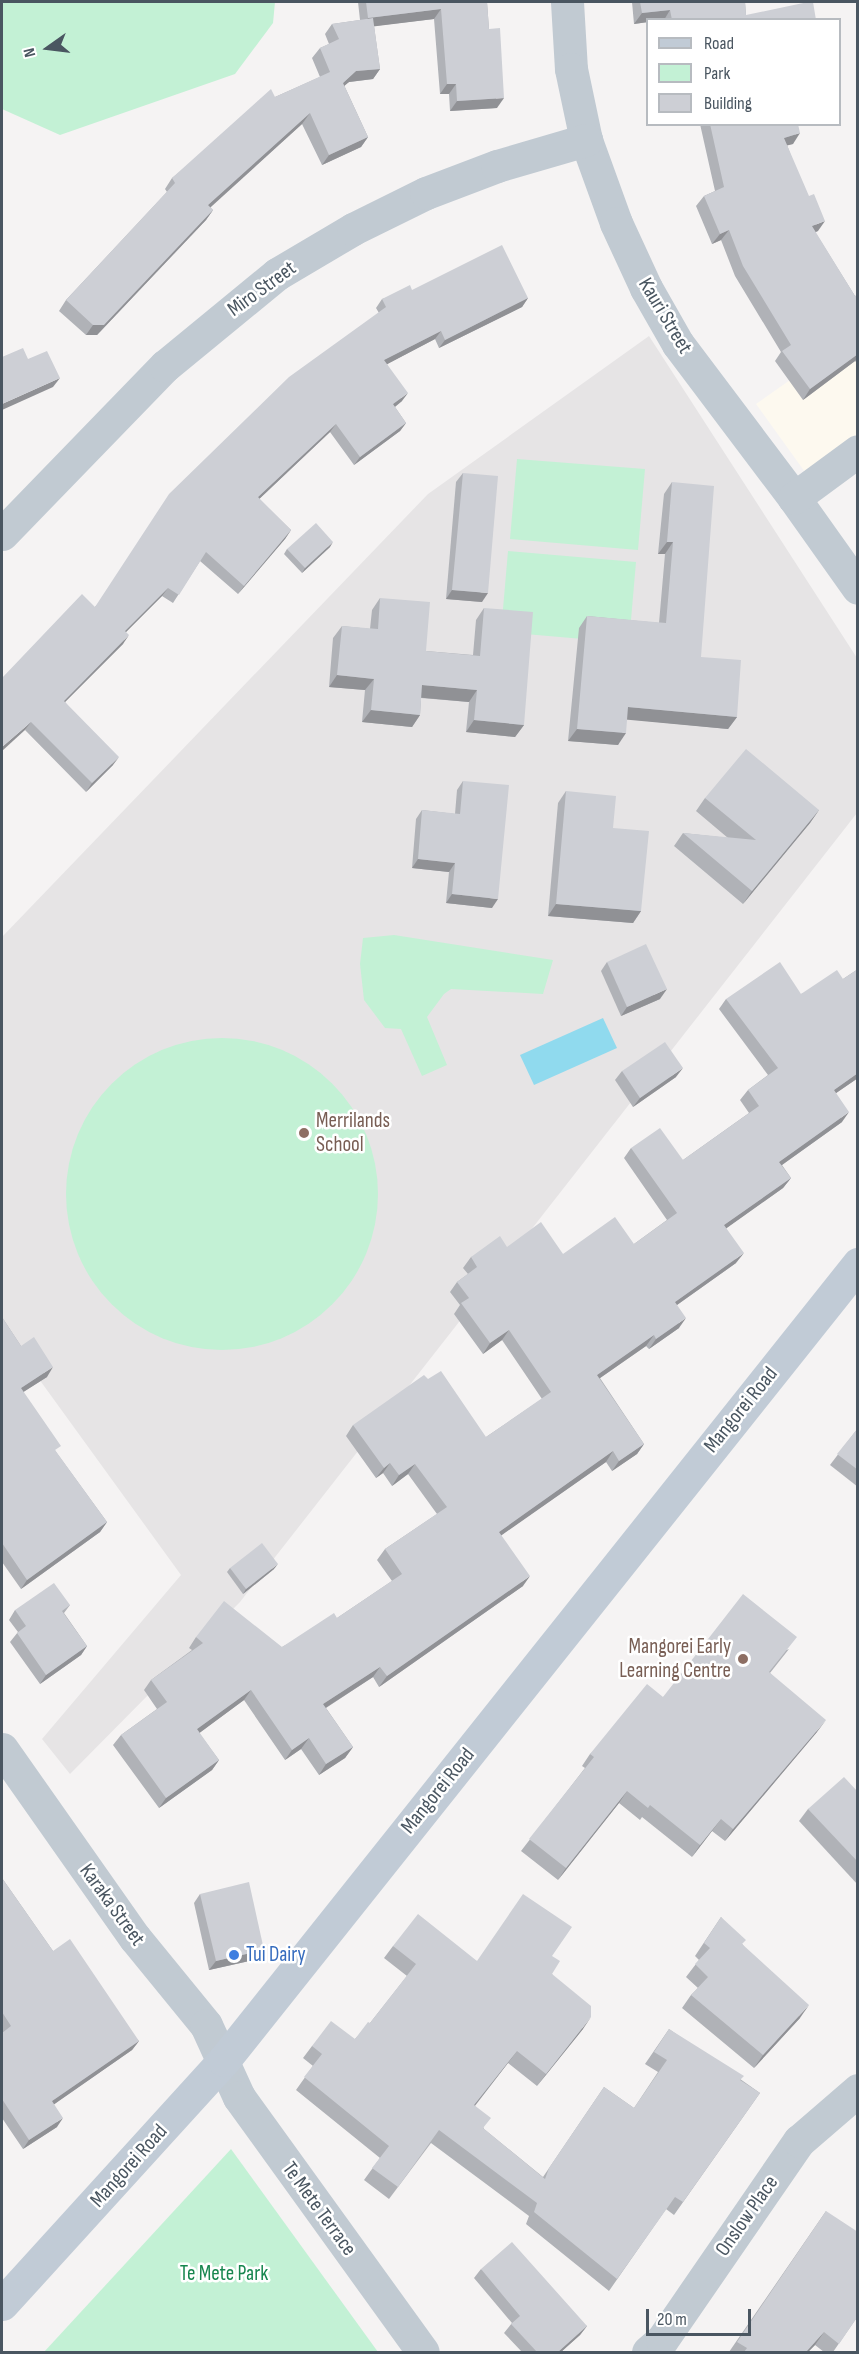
<!DOCTYPE html>
<html>
<head>
<meta charset="utf-8">
<style>
  body { margin:0 }
  #map { position:relative; width:859px; height:2354px; overflow:hidden; background:#f5f3f3; font-family:"Sofia Sans Condensed",sans-serif }
  div>[style] { position:absolute }
  .commercial>* { inset:0; background:#fdf9ef }
  .education>* { inset:0; background:#e6e4e5 }
  .green>* { inset:0; background:#c3f1d5 }
  .round { border-radius:50% }
  .water>* { inset:0; background:#90daee }
  .street>* { height:33px; margin:-16.5px; padding:0 16.5px; transform-origin:16.5px; border-radius:16.5px; background:#c1cad2 }
  .secondary>* { height:33px; margin:-16.5px; padding:0 16.5px; transform-origin:16.5px; border-radius:16.5px; background:#c1cbd6 }
  .wall>* { inset:0; background:#b0b2b7 }
  .shaded-wall>* { inset:0; background:#909195 }
  .building>* { inset:0; background:#cdcfd5 }
  .dots>* { width:16px; height:16px; translate:-50% -50%; box-sizing:border-box; border:3px solid #fff; border-radius:50% }
  span { translate:-50% -50%; white-space:nowrap; text-align:center; line-height:1.15; -webkit-text-stroke:5px #fff; paint-order:stroke }
  .street-label { font-size:21px; color:#4a5661 }
  .education-label { font-size:21px; color:#785e54 }
  .left { translate:0 -50%; text-align:left }
  .right { translate:-100% -50%; text-align:right }
  .shop-label { font-size:21px; color:#366cbe }
  .park-label { font-size:21px; color:#17864f }
  .frame { position:absolute; inset:0; border:3px solid #4a5661; pointer-events:none }
  .legend { position:absolute; left:646px; top:18px; width:195px; height:108px; box-sizing:border-box; background:#fff; border:2px solid #b7bbc0; margin:0; padding:8px 10px; list-style:none; font-size:18px; color:#4a5661 }
  .legend li { display:flex; align-items:center; gap:12px; height:30px }
  .legend b { width:30px; border:2px solid #b7bbc0 }
  .north { position:absolute; left:18px; top:18px; width:60px; height:60px; -webkit-text-stroke:4px #fff; paint-order:stroke; rotate:256deg; font-size:16px; font-weight:700; line-height:24px; text-align:center; color:#4a5661 }
  .north::after { content:''; display:block; margin:auto; width:21px; height:27px; background:#4a5661; clip-path:polygon(50% 0,100% 100%,50% 72%,0 100%) }
  .scale { position:absolute; left:646px; top:2309px; width:105px; height:27px; box-sizing:border-box; border:3px solid #4a5661; border-top:0; padding-left:8px; font-size:18px; line-height:21px; white-space:nowrap; color:#4a5661; -webkit-text-stroke:4px #fff; paint-order:stroke }
</style>
</head>
<body>
<div id="map">
  <div class="commercial">
    <i style="clip-path:polygon(857px 333px,857px 456px,815px 486px,756px 404px)"></i>
  </div>
  <div class="education">
    <i style="clip-path:polygon(649px 336px,857px 658px,857px 813px,240px 1602px,70px 1774px,42px 1739px,181px 1575px,2px 1328px,2px 937px,428px 494px)"></i>
  </div>
  <div class="green">
    <i style="clip-path:polygon(2px 2px,275px 2px,273px 23px,235px 74px,60px 135px,2px 109px)"></i>
    <i style="clip-path:polygon(517px 459px,645px 469px,638px 550px,510px 539px)"></i>
    <i style="clip-path:polygon(508px 551px,636px 562px,629px 643px,501px 632px)"></i>
    <i style="clip-path:polygon(394px 935px,553px 960px,543px 994px,451px 989px,444px 994px,427px 1017px,447px 1065px,422px 1076px,401px 1029px,385px 1028px,364px 1000px,360px 964px,363px 938px)"></i>
    <i class="round" style="left:66px;top:1038px;width:312px;height:312px"></i>
    <i style="clip-path:polygon(231px 2149px,378px 2352px,44px 2352px)"></i>
  </div>
  <div class="water">
    <i style="clip-path:polygon(603px 1018px,617px 1048px,534px 1085px,520px 1055px)"></i>
  </div>
  <div class="street">
    <i style="left:567px;top:2px;width:67px;rotate:86.6deg"></i>
    <i style="left:571px;top:69px;width:73px;rotate:78.1deg"></i>
    <i style="left:586px;top:140px;width:88px;rotate:70.1deg"></i>
    <i style="left:616px;top:223px;width:72px;rotate:65.2deg"></i>
    <i style="left:646px;top:288px;width:64px;rotate:60.3deg"></i>
    <i style="left:678px;top:344px;width:193px;rotate:53deg"></i>
    <i style="left:794px;top:498px;width:110px;rotate:54.6deg"></i>
    <i style="left:794px;top:498px;width:79px;rotate:-36.3deg"></i>
    <i style="left:2px;top:534px;width:234px;rotate:-45.9deg"></i>
    <i style="left:165px;top:366px;width:145px;rotate:-39.4deg"></i>
    <i style="left:277px;top:274px;width:88px;rotate:-30.6deg"></i>
    <i style="left:353px;top:229px;width:81px;rotate:-26.3deg"></i>
    <i style="left:426px;top:193px;width:76px;rotate:-20.8deg"></i>
    <i style="left:497px;top:166px;width:93px;rotate:-16.3deg"></i>
    <i style="left:2px;top:1749px;width:231px;rotate:54.9deg"></i>
    <i style="left:135px;top:1938px;width:112px;rotate:50.8deg"></i>
    <i style="left:206px;top:2025px;width:79px;rotate:65.4deg"></i>
    <i style="left:239px;top:2097px;width:314px;rotate:54.2deg"></i>
    <i style="left:648px;top:2352px;width:18px;rotate:-41deg"></i>
    <i style="left:662px;top:2340px;width:242px;rotate:-55.5deg"></i>
    <i style="left:799px;top:2141px;width:78px;rotate:-40.8deg"></i>
  </div>
  <div class="secondary">
    <i style="left:2px;top:2304px;width:330px;rotate:-47.7deg"></i>
    <i style="left:224px;top:2060px;width:1018px;rotate:-51.46deg"></i>
  </div>
  <div class="wall">
    <i style="clip-path:polygon(358px 2px,487px 2px,489px 29px,497px 108px,450px 111px,449px 94px,440px 94px,434px 19px,374px 26px,380px 69px,373px 79px,349px 82px,344px 85px,368px 137px,361px 147px,322px 165px,302px 124px,210px 207px,213px 210px,206px 220px,97px 335px,86px 335px,59px 311px,66px 300px,167px 192px,165px 189px,172px 178px,275px 97px,320px 77px,312px 58px,320px 48px,329px 44px,325px 34px,332px 24px,360px 20px)"></i>
    <i style="clip-path:polygon(632px 2px,745px 2px,746px 15px,816px 20px,648px 20px,648px 22px,634px 24px)"></i>
    <i style="clip-path:polygon(700px 124px,798px 124px,793px 144px,787px 145px,818px 231px,815px 232px,855px 296px,858px 295px,858px 364px,855px 361px,803px 400px,775px 361px,781px 352px,735px 276px,721px 240px,712px 244px,696px 206px,704px 196px,715px 191px)"></i>
    <i style="clip-path:polygon(412px 290px,528px 298px,522px 307px,439px 348px,435px 339px,387px 364px,402px 401px,395px 407px,406px 423px,400px 431px,354px 465px,330px 432px,259px 499px,291px 530px,285px 539px,238px 594px,200px 561px,173px 603px,162px 596px,126px 632px,123px 644px,65px 702px,113px 765px,86px 792px,25px 730px,95px 607px,379px 313px,376px 308px,382px 299px)"></i>
    <i style="clip-path:polygon(463px 473px,482px 602px,446px 599px,456px 482px)"></i>
    <i style="clip-path:polygon(672px 482px,701px 657px,737px 717px,728px 729px,627px 719px,618px 745px,568px 741px,579px 628px,587px 616px,659px 623px,665px 554px,658px 554px,664px 494px)"></i>
    <i style="clip-path:polygon(330px 547px,302px 573px,284px 554px,287px 549px)"></i>
    <i style="clip-path:polygon(380px 598px,426px 651px,473px 655px,476px 620px,484px 608px,524px 725px,515px 737px,466px 732px,469px 702px,421px 698px,420px 715px,412px 727px,362px 722px,365px 690px,329px 687px,333px 638px,342px 626px,370px 629px,372px 610px)"></i>
    <i style="clip-path:polygon(463px 781px,492px 908px,446px 903px,449px 872px,412px 868px,416px 819px,422px 810px,455px 814px,457px 790px)"></i>
    <i style="clip-path:polygon(566px 791px,613px 828px,641px 911px,633px 923px,548px 916px,558px 803px)"></i>
    <i style="clip-path:polygon(705px 798px,819px 810px,810px 823px,743px 904px,674px 846px,683px 833px,728px 838px,696px 811px)"></i>
    <i style="clip-path:polygon(607px 962px,660px 999px,621px 1016px,601px 971px)"></i>
    <i style="clip-path:polygon(858px 969px,858px 1078px,836px 1093px,842px 1122px,782px 1165px,791px 1178px,783px 1188px,726px 1228px,736px 1263px,677px 1305px,679px 1328px,649px 1349px,646px 1346px,600px 1378px,644px 1444px,637px 1454px,612px 1471px,606px 1462px,501px 1535px,523px 1586px,379px 1687px,373px 1677px,326px 1708px,353px 1747px,345px 1758px,319px 1775px,301px 1749px,285px 1760px,244px 1700px,199px 1733px,219px 1760px,212px 1770px,159px 1808px,113px 1745px,121px 1735px,157px 1709px,144px 1690px,151px 1680px,192px 1650px,189px 1648px,196px 1637px,282px 1647px,337px 1618px,392px 1581px,377px 1560px,385px 1549px,437px 1514px,408px 1474px,392px 1486px,383px 1473px,376px 1478px,346px 1436px,353px 1425px,486px 1437px,542px 1399px,502px 1340px,483px 1354px,454px 1314px,460px 1305px,450px 1292px,457px 1282px,468px 1274px,463px 1268px,471px 1257px,507px 1247px,563px 1254px,634px 1244px,667px 1220px,624px 1158px,631px 1148px,683px 1160px,749px 1113px,740px 1100px,748px 1090px,768px 1075px,719px 1009px,726px 999px,801px 994px,843px 979px)"></i>
    <i style="clip-path:polygon(622px 1071px,676px 1077px,633px 1107px,615px 1080px)"></i>
    <i style="clip-path:polygon(2px 1317px,21px 1346px,47px 1377px,23px 1392px,56px 1452px,107px 1522px,100px 1532px,21px 1589px,2px 1562px)"></i>
    <i style="clip-path:polygon(858px 1428px,858px 1487px,830px 1465px)"></i>
    <i style="clip-path:polygon(230px 1568px,274px 1569px,243px 1594px,227px 1572px)"></i>
    <i style="clip-path:polygon(70px 1605px,64px 1613px,87px 1646px,81px 1655px,40px 1684px,10px 1642px,18px 1632px,9px 1620px,15px 1610px)"></i>
    <i style="clip-path:polygon(789px 1649px,770px 1673px,817px 1732px,725px 1841px,712px 1831px,692px 1857px,642px 1817px,640px 1820px,619px 1803px,558px 1880px,521px 1851px,585px 1768px,582px 1766px,590px 1754px,663px 1697px)"></i>
    <i style="clip-path:polygon(858px 1792px,858px 1885px,799px 1821px,808px 1809px)"></i>
    <i style="clip-path:polygon(2px 1878px,53px 1951px,139px 2041px,132px 2050px,54px 2104px,57px 2127px,23px 2149px,2px 2118px)"></i>
    <i style="clip-path:polygon(200px 1894px,264px 1950px,258px 1959px,209px 1970px,194px 1903px)"></i>
    <i style="clip-path:polygon(721px 1917px,800px 2018px,754px 2068px,682px 2008px,691px 1995px,698px 1988px,686px 1977px,699px 1960px,695px 1956px)"></i>
    <i style="clip-path:polygon(393px 1946px,477px 1961px,552px 1956px,552px 1974px,583px 2029px,537px 2086px,508px 2063px,475px 2106px,484px 2129px,543px 2177px,604px 2087px,634px 2108px,658px 2072px,645px 2064px,669px 2029px,760px 2093px,674px 2215px,666px 2209px,609px 2291px,526px 2224px,529px 2216px,431px 2143px,389px 2199px,364px 2180px,380px 2158px,296px 2090px,313px 2066px,303px 2058px,312px 2046px,355px 2039px,370px 2023px,407px 1976px,384px 1958px)"></i>
    <i style="clip-path:polygon(826px 2211px,858px 2316px,833px 2352px,824px 2352px,815px 2345px,808px 2352px,729px 2352px)"></i>
    <i style="clip-path:polygon(481px 2269px,587px 2326px,580px 2335px,561px 2352px,522px 2352px,504px 2333px,512px 2323px,474px 2278px)"></i>
  </div>
  <div class="shaded-wall">
    <i style="clip-path:polygon(441px 9px,434px 19px,361px 28px,368px 18px)"></i>
    <i style="clip-path:polygon(670px 10px,664px 20px,648px 20px,648px 22px,634px 24px,642px 13px)"></i>
    <i style="clip-path:polygon(380px 69px,373px 79px,349px 82px,336px 93px,343px 83px,356px 71px)"></i>
    <i style="clip-path:polygon(447px 84px,456px 84px,449px 94px,440px 94px)"></i>
    <i style="clip-path:polygon(504px 98px,497px 108px,450px 111px,457px 101px)"></i>
    <i style="clip-path:polygon(310px 113px,302px 124px,201px 216px,208px 205px)"></i>
    <i style="clip-path:polygon(800px 133px,793px 144px,777px 148px,784px 138px)"></i>
    <i style="clip-path:polygon(368px 137px,361px 147px,322px 165px,329px 155px)"></i>
    <i style="clip-path:polygon(213px 210px,206px 220px,97px 335px,86px 335px,93px 325px)"></i>
    <i style="clip-path:polygon(825px 221px,818px 231px,804px 237px,812px 226px)"></i>
    <i style="clip-path:polygon(729px 230px,721px 240px,712px 244px,720px 234px)"></i>
    <i style="clip-path:polygon(528px 298px,522px 307px,439px 348px,445px 340px)"></i>
    <i style="clip-path:polygon(441px 331px,435px 339px,378px 369px,384px 360px)"></i>
    <i style="clip-path:polygon(858px 354px,858px 358px,855px 361px,803px 400px,810px 389px)"></i>
    <i style="clip-path:polygon(60px 378px,53px 387px,2px 410px,2px 404px)"></i>
    <i style="clip-path:polygon(408px 393px,402px 401px,387px 413px,393px 404px)"></i>
    <i style="clip-path:polygon(406px 423px,400px 431px,354px 465px,360px 457px)"></i>
    <i style="clip-path:polygon(336px 424px,330px 432px,252px 506px,258px 497px)"></i>
    <i style="clip-path:polygon(291px 530px,285px 539px,238px 594px,244px 586px)"></i>
    <i style="clip-path:polygon(333px 542px,330px 547px,302px 573px,305px 568px)"></i>
    <i style="clip-path:polygon(667px 542px,673px 542px,665px 554px,658px 554px)"></i>
    <i style="clip-path:polygon(168px 588px,162px 596px,119px 639px,125px 631px)"></i>
    <i style="clip-path:polygon(452px 590px,488px 593px,482px 602px,446px 599px)"></i>
    <i style="clip-path:polygon(129px 635px,123px 644px,58px 709px,64px 701px)"></i>
    <i style="clip-path:polygon(337px 675px,374px 679px,365px 690px,329px 687px)"></i>
    <i style="clip-path:polygon(422px 685px,477px 690px,469px 702px,414px 697px)"></i>
    <i style="clip-path:polygon(628px 707px,737px 717px,728px 729px,620px 719px)"></i>
    <i style="clip-path:polygon(371px 710px,420px 715px,412px 727px,362px 722px)"></i>
    <i style="clip-path:polygon(474px 720px,524px 725px,515px 737px,466px 732px)"></i>
    <i style="clip-path:polygon(31px 722px,25px 730px,2px 751px,2px 747px)"></i>
    <i style="clip-path:polygon(577px 729px,626px 733px,618px 745px,568px 741px)"></i>
    <i style="clip-path:polygon(119px 757px,113px 765px,86px 792px,92px 783px)"></i>
    <i style="clip-path:polygon(819px 810px,810px 823px,743px 904px,752px 891px)"></i>
    <i style="clip-path:polygon(418px 859px,455px 863px,449px 872px,412px 868px)"></i>
    <i style="clip-path:polygon(452px 894px,498px 899px,492px 908px,446px 903px)"></i>
    <i style="clip-path:polygon(556px 904px,641px 911px,633px 923px,548px 916px)"></i>
    <i style="clip-path:polygon(667px 989px,660px 999px,621px 1016px,627px 1007px)"></i>
    <i style="clip-path:polygon(683px 1068px,676px 1077px,633px 1107px,640px 1098px)"></i>
    <i style="clip-path:polygon(858px 1073px,858px 1078px,826px 1100px,834px 1090px)"></i>
    <i style="clip-path:polygon(849px 1112px,842px 1122px,772px 1172px,779px 1162px)"></i>
    <i style="clip-path:polygon(791px 1178px,783px 1188px,717px 1235px,724px 1225px)"></i>
    <i style="clip-path:polygon(744px 1253px,736px 1263px,667px 1312px,675px 1302px)"></i>
    <i style="clip-path:polygon(686px 1318px,679px 1328px,649px 1349px,656px 1339px)"></i>
    <i style="clip-path:polygon(509px 1330px,502px 1340px,483px 1354px,490px 1343px)"></i>
    <i style="clip-path:polygon(654px 1335px,646px 1346px,590px 1385px,597px 1375px)"></i>
    <i style="clip-path:polygon(53px 1367px,47px 1377px,14px 1398px,21px 1388px)"></i>
    <i style="clip-path:polygon(644px 1444px,637px 1454px,612px 1471px,619px 1461px)"></i>
    <i style="clip-path:polygon(613px 1451px,606px 1462px,492px 1542px,499px 1532px)"></i>
    <i style="clip-path:polygon(390px 1463px,383px 1473px,376px 1478px,384px 1468px)"></i>
    <i style="clip-path:polygon(415px 1464px,408px 1474px,392px 1486px,399px 1475px)"></i>
    <i style="clip-path:polygon(107px 1522px,100px 1532px,21px 1589px,27px 1580px)"></i>
    <i style="clip-path:polygon(278px 1564px,274px 1569px,243px 1594px,246px 1589px)"></i>
    <i style="clip-path:polygon(530px 1576px,523px 1586px,379px 1687px,387px 1676px)"></i>
    <i style="clip-path:polygon(87px 1646px,81px 1655px,40px 1684px,46px 1675px)"></i>
    <i style="clip-path:polygon(380px 1667px,373px 1677px,316px 1714px,323px 1704px)"></i>
    <i style="clip-path:polygon(251px 1690px,244px 1700px,190px 1740px,197px 1729px)"></i>
    <i style="clip-path:polygon(826px 1720px,817px 1732px,725px 1841px,733px 1829px)"></i>
    <i style="clip-path:polygon(309px 1738px,301px 1749px,285px 1760px,292px 1750px)"></i>
    <i style="clip-path:polygon(353px 1747px,345px 1758px,319px 1775px,326px 1764px)"></i>
    <i style="clip-path:polygon(219px 1760px,212px 1770px,159px 1808px,166px 1798px)"></i>
    <i style="clip-path:polygon(627px 1791px,619px 1803px,558px 1880px,566px 1868px)"></i>
    <i style="clip-path:polygon(721px 1819px,712px 1831px,692px 1857px,700px 1845px)"></i>
    <i style="clip-path:polygon(264px 1950px,258px 1959px,209px 1970px,216px 1961px)"></i>
    <i style="clip-path:polygon(809px 2005px,800px 2018px,754px 2068px,763px 2055px)"></i>
    <i style="clip-path:polygon(591px 2017px,583px 2029px,537px 2086px,546px 2074px)"></i>
    <i style="clip-path:polygon(139px 2041px,132px 2050px,46px 2110px,52px 2101px)"></i>
    <i style="clip-path:polygon(517px 2051px,508px 2063px,465px 2118px,474px 2105px)"></i>
    <i style="clip-path:polygon(63px 2118px,57px 2127px,23px 2149px,29px 2140px)"></i>
    <i style="clip-path:polygon(587px 2326px,580px 2335px,561px 2352px,558px 2352px)"></i>
    <i style="clip-path:polygon(824px 2332px,815px 2345px,808px 2352px,806px 2352px)"></i>
  </div>
  <div class="building">
    <i style="clip-path:polygon(366px 2px,487px 2px,489px 29px,500px 28px,504px 98px,457px 101px,456px 84px,447px 84px,441px 9px,368px 18px)"></i>
    <i style="clip-path:polygon(640px 2px,745px 2px,746px 15px,808px 2px,813px 2px,816px 20px,672px 20px,670px 10px,642px 13px)"></i>
    <i style="clip-path:polygon(373px 18px,380px 69px,356px 71px,343px 83px,368px 137px,329px 155px,310px 113px,208px 205px,213px 210px,104px 325px,93px 325px,66px 300px,175px 183px,172px 178px,271px 89px,275px 97px,330px 72px,320px 48px,339px 39px,332px 24px)"></i>
    <i style="clip-path:polygon(710px 124px,798px 124px,800px 133px,784px 138px,809px 196px,814px 194px,825px 221px,812px 226px,855px 296px,858px 295px,858px 354px,810px 389px,782px 351px,791px 345px,743px 266px,729px 230px,720px 234px,704px 196px,724px 187px)"></i>
    <i style="clip-path:polygon(502px 245px,528px 298px,445px 340px,441px 331px,384px 360px,408px 393px,393px 404px,406px 423px,360px 457px,336px 424px,258px 497px,291px 530px,244px 586px,206px 552px,179px 595px,168px 588px,125px 631px,129px 635px,64px 701px,119px 757px,92px 783px,31px 722px,2px 747px,2px 678px,82px 594px,95px 607px,169px 494px,289px 377px,386px 307px,382px 299px,410px 285px,412px 290px)"></i>
    <i style="clip-path:polygon(23px 348px,28px 359px,47px 351px,60px 378px,2px 404px,2px 357px)"></i>
    <i style="clip-path:polygon(463px 473px,498px 476px,488px 593px,452px 590px)"></i>
    <i style="clip-path:polygon(672px 482px,714px 486px,701px 657px,741px 660px,737px 717px,628px 707px,626px 733px,577px 729px,587px 616px,666px 623px,673px 542px,667px 542px)"></i>
    <i style="clip-path:polygon(316px 523px,333px 542px,305px 568px,287px 549px)"></i>
    <i style="clip-path:polygon(380px 598px,430px 602px,426px 651px,480px 656px,484px 608px,533px 612px,524px 725px,474px 720px,477px 690px,422px 685px,420px 715px,371px 710px,374px 679px,337px 675px,342px 626px,378px 629px)"></i>
    <i style="clip-path:polygon(746px 749px,819px 810px,752px 891px,683px 833px,756px 840px,705px 798px)"></i>
    <i style="clip-path:polygon(463px 781px,509px 785px,498px 899px,452px 894px,455px 863px,418px 859px,422px 810px,460px 814px)"></i>
    <i style="clip-path:polygon(566px 791px,616px 796px,613px 828px,649px 831px,641px 911px,556px 904px)"></i>
    <i style="clip-path:polygon(646px 944px,667px 989px,627px 1007px,607px 962px)"></i>
    <i style="clip-path:polygon(780px 962px,801px 994px,837px 970px,843px 979px,858px 969px,858px 1073px,834px 1090px,849px 1112px,779px 1162px,791px 1178px,724px 1225px,744px 1253px,675px 1302px,686px 1318px,656px 1339px,654px 1335px,597px 1375px,644px 1444px,619px 1461px,613px 1451px,499px 1532px,530px 1576px,387px 1676px,380px 1667px,323px 1704px,353px 1747px,326px 1764px,309px 1738px,292px 1750px,251px 1690px,197px 1729px,219px 1760px,166px 1798px,121px 1735px,167px 1702px,151px 1680px,203px 1643px,196px 1637px,224px 1601px,282px 1647px,334px 1613px,337px 1618px,402px 1574px,385px 1549px,447px 1507px,415px 1464px,399px 1475px,390px 1463px,384px 1468px,353px 1425px,424px 1375px,428px 1379px,441px 1371px,486px 1437px,551px 1392px,509px 1330px,490px 1343px,461px 1303px,469px 1298px,457px 1282px,477px 1267px,471px 1257px,500px 1236px,507px 1247px,541px 1222px,563px 1254px,615px 1217px,634px 1244px,677px 1213px,631px 1148px,660px 1128px,683px 1160px,759px 1106px,748px 1090px,778px 1068px,726px 999px)"></i>
    <i style="clip-path:polygon(665px 1042px,683px 1068px,640px 1098px,622px 1071px)"></i>
    <i style="clip-path:polygon(2px 1317px,21px 1346px,34px 1337px,53px 1367px,21px 1388px,61px 1446px,55px 1450px,107px 1522px,27px 1580px,2px 1543px)"></i>
    <i style="clip-path:polygon(858px 1428px,858px 1470px,837px 1454px)"></i>
    <i style="clip-path:polygon(262px 1543px,278px 1564px,246px 1589px,230px 1568px)"></i>
    <i style="clip-path:polygon(54px 1583px,70px 1605px,62px 1611px,87px 1646px,46px 1675px,17px 1633px,26px 1626px,15px 1610px)"></i>
    <i style="clip-path:polygon(743px 1594px,797px 1637px,769px 1672px,826px 1720px,733px 1829px,721px 1819px,700px 1845px,650px 1805px,648px 1808px,627px 1791px,566px 1868px,529px 1839px,594px 1757px,590px 1754px,647px 1684px,663px 1697px)"></i>
    <i style="clip-path:polygon(844px 1777px,858px 1792px,858px 1862px,808px 1809px)"></i>
    <i style="clip-path:polygon(2px 1878px,53px 1951px,70px 1939px,139px 2041px,52px 2101px,63px 2118px,29px 2140px,2px 2099px,2px 2033px,11px 2026px,2px 2012px)"></i>
    <i style="clip-path:polygon(249px 1882px,264px 1950px,216px 1961px,200px 1894px)"></i>
    <i style="clip-path:polygon(523px 1894px,572px 1927px,552px 1956px,560px 1961px,552px 1974px,591px 2006px,591px 2017px,546px 2074px,517px 2051px,474px 2105px,491px 2118px,483px 2128px,545px 2179px,549px 2168px,604px 2087px,634px 2108px,667px 2060px,654px 2052px,669px 2029px,744px 2076px,740px 2080px,760px 2093px,683px 2202px,675px 2197px,617px 2279px,534px 2212px,537px 2203px,439px 2130px,398px 2187px,372px 2168px,389px 2146px,304px 2077px,322px 2054px,312px 2046px,331px 2021px,355px 2039px,368px 2022px,370px 2023px,416px 1964px,393px 1946px,418px 1914px,477px 1961px)"></i>
    <i style="clip-path:polygon(721px 1917px,746px 1940px,742px 1944px,809px 2005px,763px 2055px,691px 1995px,708px 1977px,695px 1964px,710px 1948px,704px 1943px)"></i>
    <i style="clip-path:polygon(826px 2211px,858px 2232px,858px 2316px,839px 2344px,824px 2332px,806px 2352px,744px 2352px,747px 2348px,737px 2342px)"></i>
    <i style="clip-path:polygon(512px 2242px,587px 2326px,558px 2352px,537px 2352px,511px 2324px,520px 2316px,481px 2269px)"></i>
  </div>
  <div class="dots">
    <i style="left:304px;top:1133px;background:#8d6e63"></i>
    <i style="left:743px;top:1659px;background:#8d6e63"></i>
    <i style="left:234px;top:1955px;background:#3f7fe0"></i>
  </div>
  <div class="street-label">
    <span style="left:262px;top:289px;rotate:-36deg">Miro Street</span>
    <span style="left:665px;top:316px;rotate:59deg">Kauri Street</span>
    <span style="left:741px;top:1410px;rotate:-51deg">Mangorei Road</span>
    <span style="left:438px;top:1791px;rotate:-51deg">Mangorei Road</span>
    <span style="left:112px;top:1905px;rotate:54deg">Karaka Street</span>
    <span style="left:129px;top:2166px;rotate:-48deg">Mangorei Road</span>
    <span style="left:319px;top:2209px;rotate:54deg">Te Mete Terrace</span>
    <span style="left:747px;top:2216px;rotate:-55deg">Onslow Place</span>
  </div>
  <div class="education-label">
    <span class="left" style="left:316px;top:1133px">Merrilands<br>School</span>
    <span class="right" style="left:731px;top:1659px">Mangorei Early<br>Learning Centre</span>
  </div>
  <div class="shop-label">
    <span class="left" style="left:246px;top:1955px">Tui Dairy</span>
  </div>
  <div class="park-label">
    <span style="left:224px;top:2274px">Te Mete Park</span>
  </div>
  <div class="frame"></div>
  <ul class="legend">
  <li><b style="height:8px;background:#c1cbd6"></b>Road</li>
  <li><b style="height:16px;background:#c3f1d5"></b>Park</li>
  <li><b style="height:16px;background:#cdcfd5"></b>Building</li>
  </ul>
  <div class="north">N</div>
  <div class="scale">20 m</div>
</div>
</body>
</html>
